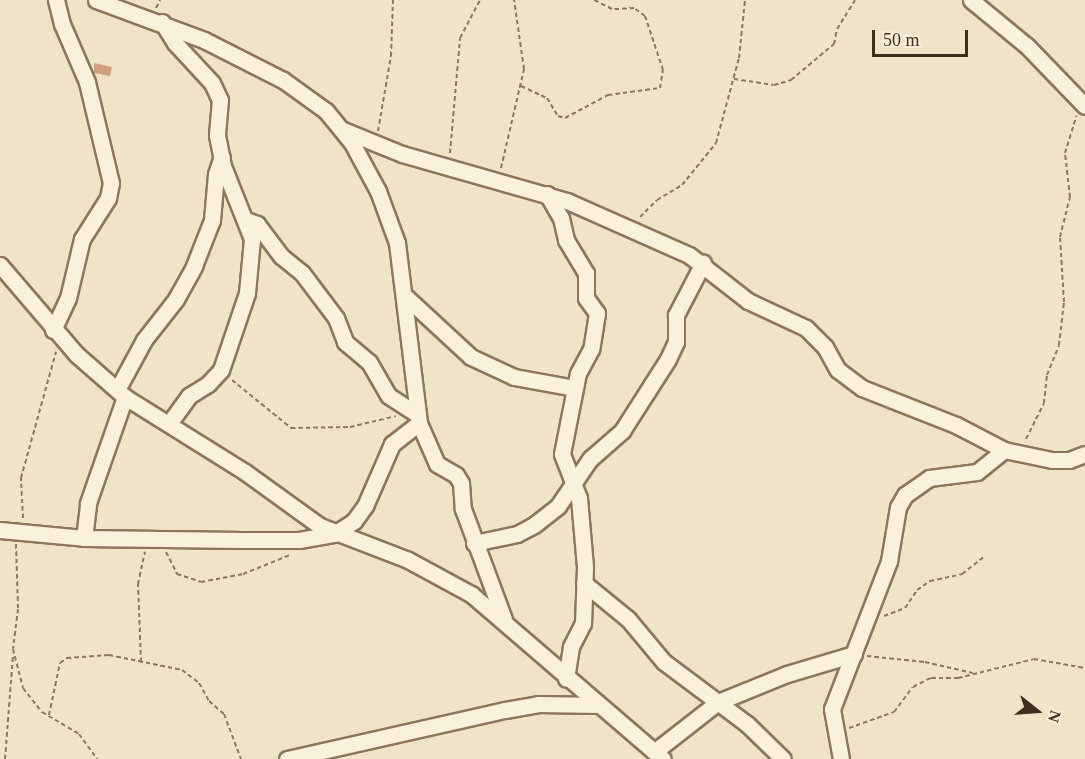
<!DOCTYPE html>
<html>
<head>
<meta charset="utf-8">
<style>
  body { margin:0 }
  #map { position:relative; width:1085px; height:759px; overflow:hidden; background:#f0e4c8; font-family:Georgia,serif }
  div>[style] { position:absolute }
  .building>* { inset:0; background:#cf9f7d }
  .path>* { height:2px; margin-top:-1px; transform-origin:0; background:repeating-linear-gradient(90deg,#8d765c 0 4.5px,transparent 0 7.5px) }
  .roads { filter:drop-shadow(2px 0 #8d765c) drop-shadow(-2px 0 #8d765c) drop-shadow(0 2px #8d765c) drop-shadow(0 -2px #8d765c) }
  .minor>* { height:15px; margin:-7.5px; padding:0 7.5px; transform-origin:7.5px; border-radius:7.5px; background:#faf1dc }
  span { translate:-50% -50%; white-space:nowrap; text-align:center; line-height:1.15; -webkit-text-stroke:5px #f7eed8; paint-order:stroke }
  .north { position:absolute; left:1007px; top:681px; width:60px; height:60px; -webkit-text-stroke:4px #f7eed8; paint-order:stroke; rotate:107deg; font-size:16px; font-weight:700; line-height:24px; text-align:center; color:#3d2e20 }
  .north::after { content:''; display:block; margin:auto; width:21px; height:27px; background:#3d2e20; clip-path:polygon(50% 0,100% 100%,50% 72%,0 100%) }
  .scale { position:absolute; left:872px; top:30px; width:96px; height:27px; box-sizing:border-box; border:3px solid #3d2e20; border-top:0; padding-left:8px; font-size:18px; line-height:21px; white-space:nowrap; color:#3d2e20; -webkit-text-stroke:4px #f7eed8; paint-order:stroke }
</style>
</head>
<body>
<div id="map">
  <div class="building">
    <i style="clip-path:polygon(94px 63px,112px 67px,110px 76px,94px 73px)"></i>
  </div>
  <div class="path">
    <i style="left:156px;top:8px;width:9px;rotate:-63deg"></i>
    <i style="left:734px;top:79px;width:40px;rotate:8.5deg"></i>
    <i style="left:774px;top:85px;width:18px;rotate:-16deg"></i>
    <i style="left:791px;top:80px;width:56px;rotate:-39.9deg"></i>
    <i style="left:834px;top:44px;width:15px;rotate:-79deg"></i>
    <i style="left:837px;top:29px;width:34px;rotate:-58deg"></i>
    <i style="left:521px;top:86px;width:29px;rotate:25deg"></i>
    <i style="left:547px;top:98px;width:21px;rotate:59deg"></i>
    <i style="left:558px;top:116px;width:7px;rotate:16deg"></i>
    <i style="left:565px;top:118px;width:49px;rotate:-28.1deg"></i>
    <i style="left:608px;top:95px;width:52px;rotate:-7.7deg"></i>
    <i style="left:660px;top:88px;width:18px;rotate:-81deg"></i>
    <i style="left:663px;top:70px;width:57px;rotate:-108.4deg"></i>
    <i style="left:645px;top:16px;width:14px;rotate:-144deg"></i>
    <i style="left:634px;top:8px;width:22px;rotate:177deg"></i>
    <i style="left:612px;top:9px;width:20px;rotate:-153deg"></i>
    <i style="left:378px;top:131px;width:76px;rotate:-80.2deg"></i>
    <i style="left:391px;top:56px;width:56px;rotate:-88deg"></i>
    <i style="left:450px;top:153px;width:115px;rotate:-85deg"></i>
    <i style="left:460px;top:38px;width:43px;rotate:-62.2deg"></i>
    <i style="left:501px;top:168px;width:102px;rotate:-76.9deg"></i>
    <i style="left:524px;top:69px;width:70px;rotate:-98.2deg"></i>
    <i style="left:640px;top:217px;width:24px;rotate:-45deg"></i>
    <i style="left:657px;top:200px;width:29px;rotate:-31deg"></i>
    <i style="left:682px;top:185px;width:54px;rotate:-51deg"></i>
    <i style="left:716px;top:143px;width:88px;rotate:-74.9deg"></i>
    <i style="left:739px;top:58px;width:58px;rotate:-84.1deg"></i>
    <i style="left:232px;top:380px;width:76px;rotate:39.1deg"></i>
    <i style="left:291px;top:428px;width:59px;rotate:-1deg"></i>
    <i style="left:350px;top:427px;width:47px;rotate:-13.4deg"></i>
    <i style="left:1026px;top:439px;width:40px;rotate:-63.4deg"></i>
    <i style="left:1044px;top:403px;width:28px;rotate:-84deg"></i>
    <i style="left:1047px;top:375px;width:32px;rotate:-68deg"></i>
    <i style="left:1059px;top:345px;width:43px;rotate:-83.4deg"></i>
    <i style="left:1064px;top:302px;width:65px;rotate:-93.5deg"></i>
    <i style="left:1060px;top:237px;width:41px;rotate:-76deg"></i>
    <i style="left:1070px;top:197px;width:44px;rotate:-96.5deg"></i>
    <i style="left:1065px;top:153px;width:39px;rotate:-73deg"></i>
    <i style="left:23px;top:518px;width:40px;rotate:-92.9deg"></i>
    <i style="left:21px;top:478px;width:131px;rotate:-74.5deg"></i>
    <i style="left:16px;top:544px;width:65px;rotate:88.2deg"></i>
    <i style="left:18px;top:609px;width:40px;rotate:97.1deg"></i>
    <i style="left:13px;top:649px;width:40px;rotate:75.6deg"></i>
    <i style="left:23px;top:688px;width:31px;rotate:52deg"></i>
    <i style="left:42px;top:712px;width:43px;rotate:30.7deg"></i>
    <i style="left:79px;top:734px;width:31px;rotate:54deg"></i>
    <i style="left:166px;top:552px;width:25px;rotate:63deg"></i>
    <i style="left:177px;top:574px;width:25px;rotate:18deg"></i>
    <i style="left:201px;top:582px;width:43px;rotate:-10.8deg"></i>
    <i style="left:243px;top:574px;width:51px;rotate:-22deg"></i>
    <i style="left:884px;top:616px;width:22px;rotate:-21deg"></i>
    <i style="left:905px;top:608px;width:22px;rotate:-56deg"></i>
    <i style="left:917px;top:590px;width:16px;rotate:-35deg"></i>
    <i style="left:930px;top:581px;width:33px;rotate:-12deg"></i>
    <i style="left:962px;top:574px;width:28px;rotate:-38deg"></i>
    <i style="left:867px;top:656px;width:58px;rotate:5.9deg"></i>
    <i style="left:925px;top:662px;width:49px;rotate:12.9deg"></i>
    <i style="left:141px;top:662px;width:78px;rotate:-92.2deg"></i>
    <i style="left:138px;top:584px;width:33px;rotate:-78deg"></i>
    <i style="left:49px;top:715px;width:53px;rotate:-78.1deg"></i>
    <i style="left:60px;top:663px;width:9px;rotate:-36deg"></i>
    <i style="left:67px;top:658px;width:42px;rotate:-4.1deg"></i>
    <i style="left:109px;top:655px;width:75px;rotate:11.6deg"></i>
    <i style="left:182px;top:670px;width:21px;rotate:37deg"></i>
    <i style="left:199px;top:683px;width:21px;rotate:61deg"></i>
    <i style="left:209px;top:701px;width:20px;rotate:41deg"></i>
    <i style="left:224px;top:714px;width:48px;rotate:69.3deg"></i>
    <i style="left:849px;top:728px;width:48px;rotate:-19.6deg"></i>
    <i style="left:894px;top:712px;width:31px;rotate:-53deg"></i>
    <i style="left:913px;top:687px;width:20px;rotate:-27deg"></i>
    <i style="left:931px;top:678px;width:27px"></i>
    <i style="left:958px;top:678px;width:78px;rotate:-14deg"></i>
    <i style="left:1034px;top:659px;width:52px;rotate:10deg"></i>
    <i style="left:5px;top:759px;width:105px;rotate:-85.6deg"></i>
  </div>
  <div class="roads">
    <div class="minor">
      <i style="left:96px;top:0;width:115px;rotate:20.3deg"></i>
      <i style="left:204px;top:40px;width:89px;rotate:26.9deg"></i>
      <i style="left:283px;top:80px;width:53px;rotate:35.8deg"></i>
      <i style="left:326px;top:111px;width:41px;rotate:50.9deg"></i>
      <i style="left:352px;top:143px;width:55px;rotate:61.6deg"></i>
      <i style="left:378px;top:191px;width:55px;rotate:69.9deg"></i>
      <i style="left:397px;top:243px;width:181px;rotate:83deg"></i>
      <i style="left:419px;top:423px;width:45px;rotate:66.3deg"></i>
      <i style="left:437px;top:464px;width:22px;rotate:30deg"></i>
      <i style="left:456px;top:475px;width:9px;rotate:58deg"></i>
      <i style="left:461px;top:483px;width:26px;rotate:86deg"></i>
      <i style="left:463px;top:509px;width:117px;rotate:69.6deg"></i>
      <i style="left:971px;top:0;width:72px;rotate:39.4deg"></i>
      <i style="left:1027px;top:46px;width:83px;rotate:46deg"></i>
      <i style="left:162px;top:22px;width:25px;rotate:58deg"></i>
      <i style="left:175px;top:43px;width:54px;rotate:47.2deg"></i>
      <i style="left:212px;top:83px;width:19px;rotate:65deg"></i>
      <i style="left:220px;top:100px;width:35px;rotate:95deg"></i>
      <i style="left:217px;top:135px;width:32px;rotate:79deg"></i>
      <i style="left:223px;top:166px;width:79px;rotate:68.3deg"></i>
      <i style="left:252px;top:239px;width:54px;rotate:95.3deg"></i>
      <i style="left:247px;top:293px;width:81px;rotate:108.7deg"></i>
      <i style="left:221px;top:370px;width:19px;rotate:133deg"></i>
      <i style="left:208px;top:384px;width:22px;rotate:148deg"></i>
      <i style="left:189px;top:396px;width:34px;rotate:126deg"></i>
      <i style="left:343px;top:130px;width:64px;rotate:22.1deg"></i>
      <i style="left:402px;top:154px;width:172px;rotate:15.9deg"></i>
      <i style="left:567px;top:201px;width:133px;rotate:23.9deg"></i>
      <i style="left:689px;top:255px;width:75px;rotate:37.9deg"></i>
      <i style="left:748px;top:301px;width:64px;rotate:25deg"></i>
      <i style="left:806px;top:328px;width:27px;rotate:45deg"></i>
      <i style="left:825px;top:347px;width:26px;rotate:61deg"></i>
      <i style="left:838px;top:370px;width:30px;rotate:37deg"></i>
      <i style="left:862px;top:388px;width:101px;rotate:21.5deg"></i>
      <i style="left:956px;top:425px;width:54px;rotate:27.5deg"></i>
      <i style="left:1004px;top:450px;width:49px;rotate:11.8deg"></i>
      <i style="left:1052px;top:460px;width:17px"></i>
      <i style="left:1069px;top:460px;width:17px;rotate:-21deg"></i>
      <i style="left:547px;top:194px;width:28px;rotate:60deg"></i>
      <i style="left:561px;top:218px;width:23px;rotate:77deg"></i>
      <i style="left:566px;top:240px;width:39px;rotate:59deg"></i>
      <i style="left:586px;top:273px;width:25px;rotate:90deg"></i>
      <i style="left:586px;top:298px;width:19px;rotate:54deg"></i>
      <i style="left:597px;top:313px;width:36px;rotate:99deg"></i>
      <i style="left:591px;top:349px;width:27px;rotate:118deg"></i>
      <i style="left:578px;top:373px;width:83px;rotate:101.2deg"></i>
      <i style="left:562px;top:454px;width:47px;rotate:68.9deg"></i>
      <i style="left:579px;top:498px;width:69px;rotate:85deg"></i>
      <i style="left:585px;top:567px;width:56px;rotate:92deg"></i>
      <i style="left:583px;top:623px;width:27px;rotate:117deg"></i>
      <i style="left:571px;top:647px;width:32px;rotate:99deg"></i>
      <i style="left:246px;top:220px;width:12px;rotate:20deg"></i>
      <i style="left:257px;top:224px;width:40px;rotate:53deg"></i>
      <i style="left:281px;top:256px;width:27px;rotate:39deg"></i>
      <i style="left:302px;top:273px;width:56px;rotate:52.9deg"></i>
      <i style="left:336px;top:318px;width:26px;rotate:69deg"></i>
      <i style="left:345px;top:342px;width:31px;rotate:40deg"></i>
      <i style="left:369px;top:362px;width:39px;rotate:60deg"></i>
      <i style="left:389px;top:396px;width:33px;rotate:33deg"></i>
      <i style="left:0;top:265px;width:117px;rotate:49.5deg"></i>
      <i style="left:76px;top:354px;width:65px;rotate:41.3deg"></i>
      <i style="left:125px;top:397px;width:142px;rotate:32deg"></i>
      <i style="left:245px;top:472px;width:92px;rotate:35.8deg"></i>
      <i style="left:320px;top:526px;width:94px;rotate:21.1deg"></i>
      <i style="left:408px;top:560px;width:72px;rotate:28.4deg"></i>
      <i style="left:471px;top:594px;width:253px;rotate:40.7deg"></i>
      <i style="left:406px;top:297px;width:88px;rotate:42.7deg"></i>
      <i style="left:471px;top:357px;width:47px;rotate:24.9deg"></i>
      <i style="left:514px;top:377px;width:62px;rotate:10.2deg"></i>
      <i style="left:53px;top:330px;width:35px;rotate:-65deg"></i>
      <i style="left:68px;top:298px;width:61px;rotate:-76.7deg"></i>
      <i style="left:82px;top:239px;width:49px;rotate:-57.6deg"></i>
      <i style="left:108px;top:198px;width:15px;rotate:-79deg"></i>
      <i style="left:111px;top:183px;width:104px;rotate:-103.4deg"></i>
      <i style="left:87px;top:82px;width:63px;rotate:-113.3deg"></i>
      <i style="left:62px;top:24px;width:25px;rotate:-104deg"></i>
      <i style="left:117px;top:390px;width:57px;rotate:-61.6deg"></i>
      <i style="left:144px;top:340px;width:52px;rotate:-52deg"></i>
      <i style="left:176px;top:299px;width:38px;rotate:-61deg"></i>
      <i style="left:194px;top:266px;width:49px;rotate:-68.6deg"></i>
      <i style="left:212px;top:220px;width:46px;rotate:-85deg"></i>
      <i style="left:216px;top:174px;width:18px;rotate:-71deg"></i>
      <i style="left:0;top:530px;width:84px;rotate:5.4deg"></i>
      <i style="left:84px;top:538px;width:158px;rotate:0.7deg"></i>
      <i style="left:242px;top:540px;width:57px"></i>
      <i style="left:299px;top:540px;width:36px;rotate:-10deg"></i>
      <i style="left:334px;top:534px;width:24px;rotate:-33deg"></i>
      <i style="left:354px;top:521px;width:19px;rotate:-54deg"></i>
      <i style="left:365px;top:506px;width:68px;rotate:-66.5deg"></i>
      <i style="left:392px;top:444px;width:34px;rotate:-38deg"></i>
      <i style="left:84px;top:538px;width:35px;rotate:-83deg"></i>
      <i style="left:88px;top:503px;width:112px;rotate:-70.8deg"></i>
      <i style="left:474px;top:543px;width:44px;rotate:-11.8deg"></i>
      <i style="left:517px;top:534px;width:19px;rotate:-28deg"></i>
      <i style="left:534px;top:525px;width:31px;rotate:-38deg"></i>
      <i style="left:558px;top:506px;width:57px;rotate:-55.8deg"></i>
      <i style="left:590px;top:459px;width:43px;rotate:-41.2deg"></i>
      <i style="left:622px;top:431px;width:85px;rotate:-57.4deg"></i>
      <i style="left:668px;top:359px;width:19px;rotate:-65deg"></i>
      <i style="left:676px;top:342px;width:27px;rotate:-90deg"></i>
      <i style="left:676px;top:315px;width:59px;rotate:-62.6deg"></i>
      <i style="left:584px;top:583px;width:57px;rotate:39.3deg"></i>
      <i style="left:628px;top:619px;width:56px;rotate:50.1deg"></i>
      <i style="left:664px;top:662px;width:104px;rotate:36.8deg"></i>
      <i style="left:747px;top:724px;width:50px;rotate:44.2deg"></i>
      <i style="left:654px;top:752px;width:81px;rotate:-38deg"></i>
      <i style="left:718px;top:702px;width:74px;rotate:-22.1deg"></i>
      <i style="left:787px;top:674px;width:70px;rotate:-16.6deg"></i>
      <i style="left:287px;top:759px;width:223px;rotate:-12.7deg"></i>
      <i style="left:505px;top:710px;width:34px;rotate:-10deg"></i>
      <i style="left:538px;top:704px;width:61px;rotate:0.9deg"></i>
      <i style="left:841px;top:759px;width:51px;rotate:-100.2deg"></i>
      <i style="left:832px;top:709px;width:159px;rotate:-68.9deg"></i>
      <i style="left:889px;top:561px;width:55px;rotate:-80.5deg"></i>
      <i style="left:898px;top:507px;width:14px;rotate:-60deg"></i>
      <i style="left:905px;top:495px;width:29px;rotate:-35deg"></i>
      <i style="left:929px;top:478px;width:48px;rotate:-7.1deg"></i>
      <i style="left:977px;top:472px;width:35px;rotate:-39deg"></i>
    </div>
  </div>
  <div class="north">N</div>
  <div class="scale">50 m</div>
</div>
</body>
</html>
